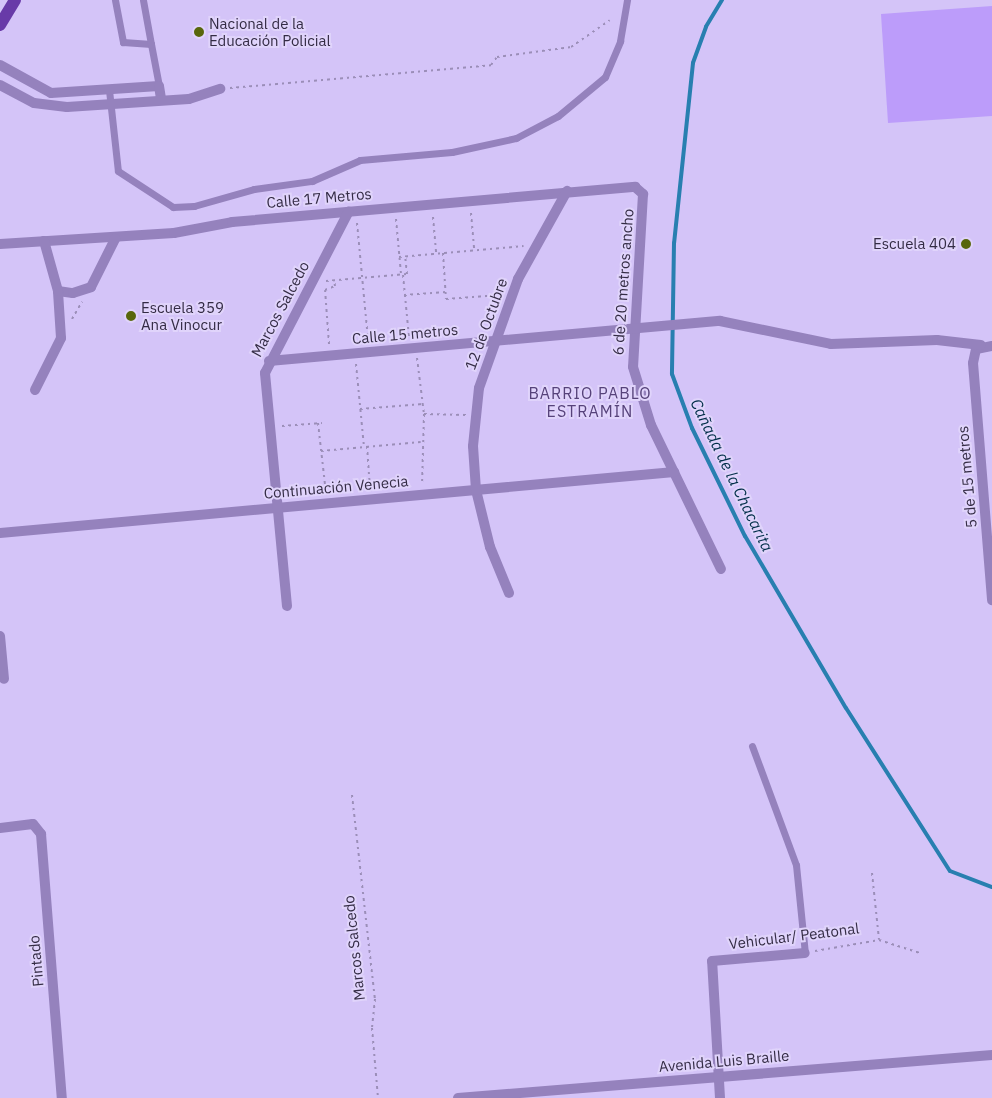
<!DOCTYPE html>
<html>
<head>
<meta charset="utf-8">
<style>
  body { margin:0 }
  #map { position:relative; width:992px; height:1098px; overflow:hidden; background:#d4c4f8; font-family:"IBM Plex Sans",sans-serif }
  div>[style] { position:absolute }
  .green>* { inset:0; background:#bc9cfa }
  .stream>* { height:4px; margin:-2px; padding:0 2px; transform-origin:2px; border-radius:2px; background:#287fb0 }
  .path>* { height:2px; margin-top:-1px; transform-origin:0; background:repeating-linear-gradient(90deg,#9b8eb8 0 2.5px,transparent 0 6.5px) }
  .lane>* { height:7px; margin:-3.5px; padding:0 3.5px; transform-origin:3.5px; border-radius:3.5px; background:#9582bd }
  .street>* { height:10px; margin:-5px; padding:0 5px; transform-origin:5px; border-radius:5px; background:#9582bd }
  .primary>* { height:12px; margin:-6px; padding:0 6px; transform-origin:6px; border-radius:6px; background:#683aa8 }
  .dots>* { width:14px; height:14px; translate:-50% -50%; box-sizing:border-box; border:2px solid #e0d4fb; border-radius:50% }
  span { translate:-50% -50%; white-space:nowrap; text-align:center; line-height:1.15; -webkit-text-stroke:4px #e0d4fb; paint-order:stroke }
  .poi-label { font-size:15px; color:#342c45 }
  .left { translate:0 -50%; text-align:left }
  .right { translate:-100% -50%; text-align:right }
  .street-label { font-size:15px; color:#342c45 }
  .neighbourhood-label { font-size:16px; color:#56427a; letter-spacing:1px }
  .water-label { font-size:16px; color:#002e48; font-style:italic }
</style>
</head>
<body>
<div id="map">
  <div class="green">
    <i style="clip-path:polygon(992px 6px,992px 116px,888px 123px,881px 14px)"></i>
  </div>
  <div class="stream">
    <i style="left:722px;top:0;width:31px;rotate:121deg"></i>
    <i style="left:706px;top:27px;width:38px;rotate:110deg"></i>
    <i style="left:693px;top:63px;width:181px;rotate:96deg"></i>
    <i style="left:674px;top:243px;width:131px;rotate:90.9deg"></i>
    <i style="left:672px;top:374px;width:58px;rotate:69.7deg"></i>
    <i style="left:692px;top:428px;width:120px;rotate:63.9deg"></i>
    <i style="left:745px;top:536px;width:199px;rotate:59.6deg"></i>
    <i style="left:846px;top:708px;width:193px;rotate:57.5deg"></i>
    <i style="left:950px;top:871px;width:45px;rotate:20.9deg"></i>
  </div>
  <div class="path">
    <i style="left:230px;top:88px;width:262px;rotate:-5deg"></i>
    <i style="left:491px;top:65px;width:10px;rotate:-53deg"></i>
    <i style="left:497px;top:57px;width:75px;rotate:-7.7deg"></i>
    <i style="left:571px;top:47px;width:47px;rotate:-34.7deg"></i>
    <i style="left:471px;top:213px;width:37px;rotate:85deg"></i>
    <i style="left:433px;top:217px;width:37px;rotate:85deg"></i>
    <i style="left:396px;top:219px;width:55px;rotate:84.8deg"></i>
    <i style="left:357px;top:223px;width:118px;rotate:84.6deg"></i>
    <i style="left:443px;top:253px;width:46px;rotate:86.3deg"></i>
    <i style="left:446px;top:299px;width:54px;rotate:-4.2deg"></i>
    <i style="left:399px;top:257px;width:125px;rotate:-5deg"></i>
    <i style="left:403px;top:275px;width:62px;rotate:84.5deg"></i>
    <i style="left:326px;top:281px;width:81px;rotate:-4.9deg"></i>
    <i style="left:407px;top:274px;width:18px;rotate:-96deg"></i>
    <i style="left:404px;top:295px;width:42px;rotate:-4.1deg"></i>
    <i style="left:72px;top:319px;width:20px;rotate:-60deg"></i>
    <i style="left:329px;top:344px;width:54px;rotate:-94.2deg"></i>
    <i style="left:325px;top:290px;width:11px;rotate:-22deg"></i>
    <i style="left:335px;top:286px;width:6px;rotate:-99deg"></i>
    <i style="left:417px;top:358px;width:56px;rotate:82.9deg"></i>
    <i style="left:424px;top:414px;width:71px;rotate:91.6deg"></i>
    <i style="left:356px;top:364px;width:83px;rotate:84.5deg"></i>
    <i style="left:360px;top:409px;width:63px;rotate:-4.5deg"></i>
    <i style="left:424px;top:414px;width:42px;rotate:1.4deg"></i>
    <i style="left:318px;top:423px;width:70px;rotate:83.5deg"></i>
    <i style="left:282px;top:426px;width:40px;rotate:-4.3deg"></i>
    <i style="left:367px;top:446px;width:43px;rotate:86deg"></i>
    <i style="left:321px;top:451px;width:100px;rotate:-5.1deg"></i>
    <i style="left:352px;top:795px;width:205px;rotate:83.6deg"></i>
    <i style="left:375px;top:999px;width:29px;rotate:96deg"></i>
    <i style="left:372px;top:1028px;width:70px;rotate:85.1deg"></i>
    <i style="left:872px;top:873px;width:67px;rotate:84deg"></i>
    <i style="left:879px;top:940px;width:43px;rotate:17.6deg"></i>
    <i style="left:815px;top:951px;width:65px;rotate:-9.8deg"></i>
  </div>
  <div class="lane">
    <i style="left:115px;top:0;width:43px;rotate:79.2deg"></i>
    <i style="left:123px;top:42px;width:28px;rotate:4deg"></i>
    <i style="left:151px;top:44px;width:43px;rotate:79.2deg"></i>
    <i style="left:143px;top:0;width:45px;rotate:79.7deg"></i>
    <i style="left:109px;top:90px;width:81px;rotate:83.7deg"></i>
    <i style="left:118px;top:171px;width:66px;rotate:33.2deg"></i>
    <i style="left:173px;top:207px;width:21px;rotate:-3deg"></i>
    <i style="left:194px;top:206px;width:62px;rotate:-15.8deg"></i>
    <i style="left:254px;top:189px;width:59px;rotate:-7.9deg"></i>
    <i style="left:312px;top:181px;width:52px;rotate:-23.6deg"></i>
    <i style="left:360px;top:160px;width:92px;rotate:-5deg"></i>
    <i style="left:452px;top:152px;width:66px;rotate:-12.3deg"></i>
    <i style="left:516px;top:138px;width:47px;rotate:-27.6deg"></i>
    <i style="left:558px;top:116px;width:61px;rotate:-39.7deg"></i>
    <i style="left:605px;top:77px;width:39px;rotate:-67deg"></i>
    <i style="left:620px;top:41px;width:42px;rotate:-80.3deg"></i>
    <i style="left:752px;top:746px;width:127px;rotate:69.7deg"></i>
    <i style="left:796px;top:865px;width:88px;rotate:84.2deg"></i>
  </div>
  <div class="street">
    <i style="left:0;top:65px;width:58px;rotate:28.8deg"></i>
    <i style="left:51px;top:93px;width:108px;rotate:-3.7deg"></i>
    <i style="left:159px;top:86px;width:12px;rotate:81deg"></i>
    <i style="left:0;top:85px;width:38px;rotate:28deg"></i>
    <i style="left:34px;top:103px;width:33px;rotate:7deg"></i>
    <i style="left:67px;top:107px;width:122px;rotate:-3.8deg"></i>
    <i style="left:189px;top:99px;width:33px;rotate:-18deg"></i>
    <i style="left:0;top:244px;width:174px;rotate:-3.6deg"></i>
    <i style="left:174px;top:233px;width:59px;rotate:-10.7deg"></i>
    <i style="left:232px;top:222px;width:405px;rotate:-5deg"></i>
    <i style="left:635px;top:187px;width:11px;rotate:41deg"></i>
    <i style="left:643px;top:194px;width:173px;rotate:93.3deg"></i>
    <i style="left:633px;top:367px;width:61px;rotate:72.8deg"></i>
    <i style="left:651px;top:425px;width:160px;rotate:64.1deg"></i>
    <i style="left:58px;top:291px;width:15px;rotate:8deg"></i>
    <i style="left:73px;top:293px;width:19px;rotate:-18deg"></i>
    <i style="left:91px;top:287px;width:54px;rotate:-63.4deg"></i>
    <i style="left:992px;top:346px;width:16px;rotate:169deg"></i>
    <i style="left:976px;top:349px;width:14px;rotate:102deg"></i>
    <i style="left:973px;top:363px;width:238px;rotate:85.4deg"></i>
    <i style="left:269px;top:361px;width:453px;rotate:-5.1deg"></i>
    <i style="left:720px;top:321px;width:113px;rotate:11.7deg"></i>
    <i style="left:831px;top:344px;width:106px;rotate:-2.2deg"></i>
    <i style="left:937px;top:340px;width:44px;rotate:6.5deg"></i>
    <i style="left:35px;top:390px;width:58px;rotate:-63.4deg"></i>
    <i style="left:61px;top:338px;width:47px;rotate:-93.7deg"></i>
    <i style="left:58px;top:291px;width:52px;rotate:-105.6deg"></i>
    <i style="left:0;top:533px;width:677px;rotate:-5.17deg"></i>
    <i style="left:509px;top:593px;width:50px;rotate:-112.4deg"></i>
    <i style="left:490px;top:547px;width:59px;rotate:-103.8deg"></i>
    <i style="left:476px;top:490px;width:44px;rotate:-93.9deg"></i>
    <i style="left:473px;top:446px;width:58px;rotate:-84.1deg"></i>
    <i style="left:479px;top:388px;width:116px;rotate:-70.3deg"></i>
    <i style="left:518px;top:279px;width:101px;rotate:-60.9deg"></i>
    <i style="left:287px;top:606px;width:234px;rotate:-95.4deg"></i>
    <i style="left:265px;top:373px;width:182px;rotate:-62.6deg"></i>
    <i style="left:0;top:636px;width:43px;rotate:84.7deg"></i>
    <i style="left:0;top:828px;width:33px;rotate:-7deg"></i>
    <i style="left:33px;top:824px;width:13px;rotate:51deg"></i>
    <i style="left:41px;top:834px;width:265px;rotate:85.5deg"></i>
    <i style="left:458px;top:1098px;width:536px;rotate:-4.6deg"></i>
    <i style="left:720px;top:1098px;width:137px;rotate:-93.3deg"></i>
    <i style="left:712px;top:961px;width:93px;rotate:-4.9deg"></i>
  </div>
  <div class="primary">
    <i style="left:0;top:25px;width:29px;rotate:-59deg"></i>
  </div>
  <div class="dots">
    <i style="left:199px;top:32px;background:#58660c"></i>
    <i style="left:966px;top:244px;background:#58660c"></i>
    <i style="left:131px;top:316px;background:#58660c"></i>
  </div>
  <div class="poi-label">
    <span class="left" style="left:209px;top:32px">Nacional de la<br>Educación Policial</span>
    <span class="right" style="left:956px;top:244px">Escuela 404</span>
    <span class="left" style="left:141px;top:316px">Escuela 359<br>Ana Vinocur</span>
  </div>
  <div class="street-label">
    <span style="left:319px;top:198px;rotate:-5deg">Calle 17 Metros</span>
    <span style="left:623px;top:282px;rotate:-86deg">6 de 20 metros ancho</span>
    <span style="left:280px;top:309px;rotate:-62deg">Marcos Salcedo</span>
    <span style="left:486px;top:324px;rotate:-70deg">12 de Octubre</span>
    <span style="left:405px;top:334px;rotate:-5deg">Calle 15 metros</span>
    <span style="left:967px;top:477px;rotate:-95deg">5 de 15 metros</span>
    <span style="left:336px;top:487px;rotate:-5deg">Continuación Venecia</span>
    <span style="left:794px;top:936px;rotate:-7deg">Vehicular/ Peatonal</span>
    <span style="left:354px;top:948px;rotate:-96deg">Marcos Salcedo</span>
    <span style="left:36px;top:961px;rotate:-95deg">Pintado</span>
    <span style="left:724px;top:1061px;rotate:-5deg">Avenida Luis Braille</span>
  </div>
  <div class="neighbourhood-label">
    <span style="left:590px;top:402px">BARRIO PABLO<br>ESTRAMÍN</span>
  </div>
  <div class="water-label">
    <span style="left:732px;top:475px;rotate:64deg">Cañada de la Chacarita</span>
  </div>
</div>
</body>
</html>
